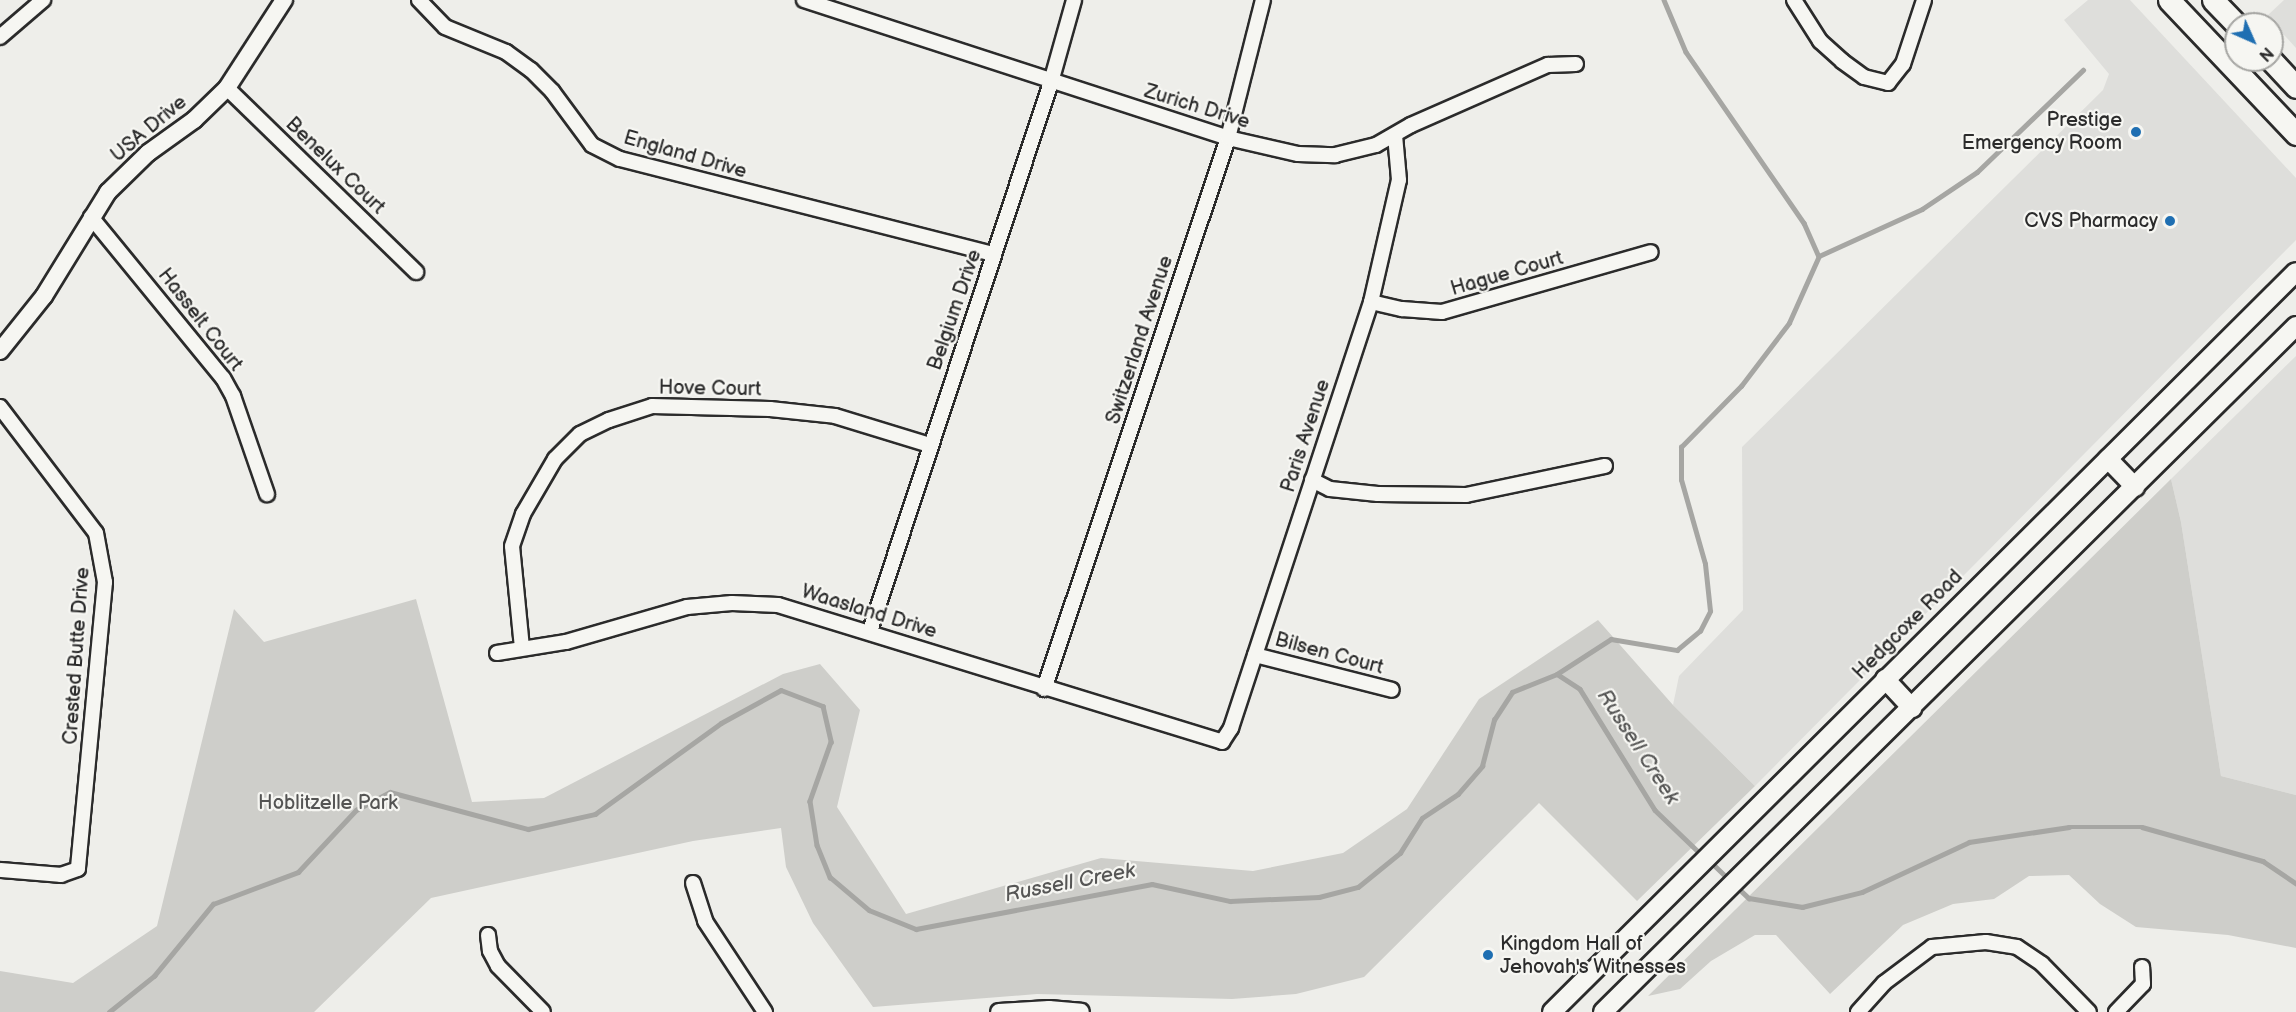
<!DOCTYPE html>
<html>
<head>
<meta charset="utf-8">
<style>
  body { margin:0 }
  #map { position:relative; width:2296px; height:1012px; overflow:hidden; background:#eeeeea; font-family:"Balsamiq Sans",sans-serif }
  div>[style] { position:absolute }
  .built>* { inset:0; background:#dededb }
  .green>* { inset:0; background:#cececa }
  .stream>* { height:4.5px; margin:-2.25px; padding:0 2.25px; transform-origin:2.25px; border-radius:2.25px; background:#a6a6a3 }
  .roads { filter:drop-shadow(2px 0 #2b2b2b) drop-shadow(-2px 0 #2b2b2b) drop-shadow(0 2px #2b2b2b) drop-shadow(0 -2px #2b2b2b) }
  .minor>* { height:14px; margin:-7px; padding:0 7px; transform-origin:7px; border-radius:7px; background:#f6f6f2 }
  .tertiary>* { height:16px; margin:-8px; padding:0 8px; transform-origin:8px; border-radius:8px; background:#f6f6f2 }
  .secondary>* { height:18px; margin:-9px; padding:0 9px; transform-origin:9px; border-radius:9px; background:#f6f6f2 }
  .primary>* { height:21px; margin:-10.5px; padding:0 10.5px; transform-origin:10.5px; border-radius:10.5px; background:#f6f6f2 }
  .dots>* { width:16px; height:16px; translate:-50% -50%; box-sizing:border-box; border:3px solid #f6f6f2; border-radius:50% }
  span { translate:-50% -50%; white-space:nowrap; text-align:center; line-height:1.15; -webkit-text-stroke:4.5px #f6f6f2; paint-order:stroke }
  .street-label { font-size:20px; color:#2b2b2b }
  .poi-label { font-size:20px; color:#2b2b2b }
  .right { translate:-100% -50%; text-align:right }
  .left { translate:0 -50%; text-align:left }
  .park-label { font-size:20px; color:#545453 }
  .water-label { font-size:21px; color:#565655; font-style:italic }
  .north { position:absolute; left:2224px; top:12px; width:60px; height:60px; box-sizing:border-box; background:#f6f6f2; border:2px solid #a5a5a2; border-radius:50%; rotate:135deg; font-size:16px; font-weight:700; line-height:24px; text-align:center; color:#2b2b2b }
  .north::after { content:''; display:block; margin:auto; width:21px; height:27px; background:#1f6fb2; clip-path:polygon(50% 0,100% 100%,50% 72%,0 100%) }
</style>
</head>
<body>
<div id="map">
  <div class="built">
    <i style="clip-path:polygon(2088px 0,2130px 0,2296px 178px,2296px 240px,1755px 786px,1673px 705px,1679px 676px,1743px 610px,1742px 447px,2103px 90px,2109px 74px,2064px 20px)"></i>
    <i style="clip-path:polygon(2284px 0,2296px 0,2296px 48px,2267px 16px)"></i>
    <i style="clip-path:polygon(2296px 356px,2296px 795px,2221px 776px,2181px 522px,2171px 479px)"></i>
  </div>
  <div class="green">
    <i style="clip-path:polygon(2171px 479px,2181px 522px,2221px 776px,2296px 795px,2296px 948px,2228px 935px,2136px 927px,2100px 904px,2069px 875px,2029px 876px,1994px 899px,1953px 904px,1903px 925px,1830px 994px,1776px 935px,1755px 935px,1711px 961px,1680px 989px,1648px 996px)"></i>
    <i style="clip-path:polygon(416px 599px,472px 802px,544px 798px,783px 674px,820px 664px,860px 710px,837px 807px,906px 914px,1101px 858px,1253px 871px,1343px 853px,1407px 809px,1479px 699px,1598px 620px,1673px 705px,1755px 786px,1637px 901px,1539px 803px,1364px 977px,1296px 994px,1232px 999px,1037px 994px,873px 1007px,813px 923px,786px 867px,781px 828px,693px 841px,431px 898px,314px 1012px,0 1012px,0 971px,73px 983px,157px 926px,234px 609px,264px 642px)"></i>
  </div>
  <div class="stream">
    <i style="left:1664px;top:0;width:56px;rotate:67.1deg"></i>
    <i style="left:1686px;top:52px;width:208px;rotate:55.4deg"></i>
    <i style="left:1804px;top:223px;width:36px;rotate:66deg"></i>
    <i style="left:1557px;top:674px;width:27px;rotate:33deg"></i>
    <i style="left:1580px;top:689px;width:142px;rotate:58.2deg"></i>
    <i style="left:1655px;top:810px;width:66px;rotate:43.8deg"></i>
    <i style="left:1710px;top:861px;width:28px;rotate:44deg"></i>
    <i style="left:1736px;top:886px;width:18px;rotate:43deg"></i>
    <i style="left:1749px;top:898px;width:54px;rotate:9.6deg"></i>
    <i style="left:1802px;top:907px;width:62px;rotate:-14deg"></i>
    <i style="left:1862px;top:892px;width:118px;rotate:-25deg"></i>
    <i style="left:1969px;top:842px;width:101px;rotate:-8.5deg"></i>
    <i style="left:2069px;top:827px;width:73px"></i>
    <i style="left:2142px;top:827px;width:126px;rotate:15.7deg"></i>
    <i style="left:2263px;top:861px;width:40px;rotate:34deg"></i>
    <i style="left:109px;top:1012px;width:58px;rotate:-38.7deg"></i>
    <i style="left:154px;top:976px;width:93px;rotate:-50.7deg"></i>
    <i style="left:213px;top:904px;width:91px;rotate:-20.6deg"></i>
    <i style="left:298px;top:872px;width:85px;rotate:-46.9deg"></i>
    <i style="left:356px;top:810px;width:38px;rotate:-28deg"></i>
    <i style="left:390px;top:792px;width:143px;rotate:15deg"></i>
    <i style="left:528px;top:829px;width:69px;rotate:-12.6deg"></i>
    <i style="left:595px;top:814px;width:155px;rotate:-35.8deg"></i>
    <i style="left:721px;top:723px;width:68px;rotate:-28.8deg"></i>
    <i style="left:781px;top:690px;width:45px;rotate:20.9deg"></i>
    <i style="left:823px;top:706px;width:37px;rotate:77deg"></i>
    <i style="left:831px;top:742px;width:63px;rotate:109.6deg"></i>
    <i style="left:810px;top:801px;width:45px;rotate:81deg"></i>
    <i style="left:817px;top:845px;width:35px;rotate:68deg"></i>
    <i style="left:830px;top:877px;width:51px;rotate:40.2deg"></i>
    <i style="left:869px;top:910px;width:51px;rotate:22deg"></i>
    <i style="left:916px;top:929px;width:240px;rotate:-10.8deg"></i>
    <i style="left:1152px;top:884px;width:80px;rotate:12.3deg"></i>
    <i style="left:1230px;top:901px;width:89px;rotate:-2.6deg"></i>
    <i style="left:1319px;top:897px;width:40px;rotate:-14.4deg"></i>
    <i style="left:1358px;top:887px;width:54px;rotate:-39deg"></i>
    <i style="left:1400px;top:853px;width:41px;rotate:-57.8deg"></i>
    <i style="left:1422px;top:818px;width:43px;rotate:-33.7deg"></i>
    <i style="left:1458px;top:794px;width:37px;rotate:-49deg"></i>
    <i style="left:1482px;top:766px;width:48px;rotate:-75.4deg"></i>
    <i style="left:1494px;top:720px;width:33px;rotate:-57deg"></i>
    <i style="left:1512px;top:692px;width:48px;rotate:-21.8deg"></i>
    <i style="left:1557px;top:674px;width:64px;rotate:-32.9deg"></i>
    <i style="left:1611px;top:639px;width:67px;rotate:9.5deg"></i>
    <i style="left:1677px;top:650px;width:30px;rotate:-40deg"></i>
    <i style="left:1700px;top:631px;width:22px;rotate:-63deg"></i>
    <i style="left:1710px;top:611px;width:47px;rotate:-96.1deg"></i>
    <i style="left:1705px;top:564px;width:87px;rotate:-105.9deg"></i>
    <i style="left:1681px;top:480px;width:33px;rotate:-90deg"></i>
    <i style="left:1681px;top:447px;width:86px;rotate:-45.5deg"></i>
    <i style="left:1741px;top:386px;width:79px;rotate:-52.7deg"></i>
    <i style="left:1789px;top:323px;width:73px;rotate:-65.9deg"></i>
    <i style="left:1819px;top:256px;width:113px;rotate:-24.5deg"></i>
    <i style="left:1922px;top:209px;width:66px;rotate:-33.9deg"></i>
    <i style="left:1977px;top:172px;width:147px;rotate:-43.9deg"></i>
  </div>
  <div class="roads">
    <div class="minor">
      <i style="left:419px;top:0;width:37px;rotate:46deg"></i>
      <i style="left:445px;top:27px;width:66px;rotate:22.3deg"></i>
      <i style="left:506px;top:52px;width:31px;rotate:36deg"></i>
      <i style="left:531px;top:70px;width:30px;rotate:45deg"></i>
      <i style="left:552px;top:91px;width:67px;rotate:53.5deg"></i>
      <i style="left:592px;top:145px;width:31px;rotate:27deg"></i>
      <i style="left:620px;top:159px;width:386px;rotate:14.3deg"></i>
      <i style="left:804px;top:0;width:446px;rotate:18deg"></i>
      <i style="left:1228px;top:138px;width:72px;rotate:12.9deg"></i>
      <i style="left:1298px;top:154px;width:37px;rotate:2deg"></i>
      <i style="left:1335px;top:155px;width:42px;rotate:-13.7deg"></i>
      <i style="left:1376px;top:145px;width:40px;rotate:-29.7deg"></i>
      <i style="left:1411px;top:125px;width:150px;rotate:-23.7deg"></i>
      <i style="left:1548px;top:65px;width:28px;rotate:-2deg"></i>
      <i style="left:1794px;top:0;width:49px;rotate:57.6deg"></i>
      <i style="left:1820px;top:41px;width:30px;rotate:42deg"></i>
      <i style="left:1842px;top:61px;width:27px;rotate:36deg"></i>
      <i style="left:1864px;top:77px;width:25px;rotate:14deg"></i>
      <i style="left:1888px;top:83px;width:24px;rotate:-52deg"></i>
      <i style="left:1903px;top:64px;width:67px;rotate:-71.8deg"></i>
      <i style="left:0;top:37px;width:57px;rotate:-40.7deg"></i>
      <i style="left:227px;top:88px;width:264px;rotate:44.2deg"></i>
      <i style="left:91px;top:217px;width:208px;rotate:50.7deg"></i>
      <i style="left:223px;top:378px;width:21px;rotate:61deg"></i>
      <i style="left:233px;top:396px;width:104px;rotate:70.9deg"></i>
      <i style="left:1371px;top:302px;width:32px;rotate:13deg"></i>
      <i style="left:1402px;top:309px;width:40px;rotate:4.3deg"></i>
      <i style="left:1442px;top:312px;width:217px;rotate:-16deg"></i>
      <i style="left:0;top:407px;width:158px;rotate:52.7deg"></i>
      <i style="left:96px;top:533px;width:50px;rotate:79.6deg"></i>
      <i style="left:105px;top:582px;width:288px;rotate:95.4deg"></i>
      <i style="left:78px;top:869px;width:18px;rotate:161deg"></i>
      <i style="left:61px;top:875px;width:61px;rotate:-175.3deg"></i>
      <i style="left:1312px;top:480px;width:20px;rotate:27deg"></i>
      <i style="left:1330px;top:489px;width:48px;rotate:5.9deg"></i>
      <i style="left:1378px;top:494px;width:88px;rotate:0.7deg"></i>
      <i style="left:1466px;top:495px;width:142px;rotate:-11.8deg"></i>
      <i style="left:870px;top:631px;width:578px;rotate:-71.75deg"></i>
      <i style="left:1051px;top:82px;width:85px;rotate:-74.3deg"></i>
      <i style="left:522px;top:648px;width:102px;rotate:-95.6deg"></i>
      <i style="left:512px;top:546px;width:34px;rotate:-71deg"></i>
      <i style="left:523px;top:514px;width:64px;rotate:-59.8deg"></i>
      <i style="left:555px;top:459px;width:35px;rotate:-45deg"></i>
      <i style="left:580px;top:434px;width:32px;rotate:-26deg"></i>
      <i style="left:609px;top:420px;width:45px;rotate:-18deg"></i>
      <i style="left:652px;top:406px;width:118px;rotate:1.5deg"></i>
      <i style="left:770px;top:409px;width:65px;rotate:6.1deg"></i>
      <i style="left:835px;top:416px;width:99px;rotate:17deg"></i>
      <i style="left:497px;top:653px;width:70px;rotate:-9.1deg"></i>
      <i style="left:566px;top:642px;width:126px;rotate:-16.1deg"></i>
      <i style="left:687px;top:607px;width:45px;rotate:-5.1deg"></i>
      <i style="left:732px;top:603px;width:46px;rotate:2.5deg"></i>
      <i style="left:778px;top:605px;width:465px;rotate:17.1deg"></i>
      <i style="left:1222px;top:742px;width:17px;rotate:-57deg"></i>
      <i style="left:1231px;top:728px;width:448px;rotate:-71.8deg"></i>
      <i style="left:1371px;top:302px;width:125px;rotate:-77.1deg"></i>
      <i style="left:1399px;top:180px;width:45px;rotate:-95.1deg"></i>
      <i style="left:1255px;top:655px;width:141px;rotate:14.3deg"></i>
      <i style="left:1044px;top:689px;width:581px;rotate:-71.53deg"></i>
      <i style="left:1228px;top:138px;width:142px;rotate:-75.8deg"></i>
      <i style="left:693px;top:883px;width:40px;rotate:72deg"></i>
      <i style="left:705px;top:921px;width:109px;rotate:56.6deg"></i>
      <i style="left:488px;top:935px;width:16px;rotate:83deg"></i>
      <i style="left:490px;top:951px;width:17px;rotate:62deg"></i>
      <i style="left:498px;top:966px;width:64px;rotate:45.6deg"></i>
      <i style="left:1858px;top:1012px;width:39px;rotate:-48deg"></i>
      <i style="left:1884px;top:983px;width:60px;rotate:-36.9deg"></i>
      <i style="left:1932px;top:947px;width:54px;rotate:-5.3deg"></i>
      <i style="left:1986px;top:942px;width:31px;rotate:9deg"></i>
      <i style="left:2017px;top:947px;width:30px;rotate:34deg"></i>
      <i style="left:2042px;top:964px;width:67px;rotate:45.6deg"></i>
      <i style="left:2116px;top:1012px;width:39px;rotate:-46deg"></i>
      <i style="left:2143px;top:984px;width:17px;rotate:-93deg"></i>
    </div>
    <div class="tertiary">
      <i style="left:0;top:351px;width:70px;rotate:-51.3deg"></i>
      <i style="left:44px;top:296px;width:122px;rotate:-58.4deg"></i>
      <i style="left:108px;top:192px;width:56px;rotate:-44.3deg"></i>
      <i style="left:148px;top:153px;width:57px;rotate:-35.7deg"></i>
      <i style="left:194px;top:120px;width:46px;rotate:-44.1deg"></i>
      <i style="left:227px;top:88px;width:105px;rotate:-57.1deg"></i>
      <i style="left:999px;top:1012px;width:50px;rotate:-3.4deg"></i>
      <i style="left:1049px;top:1009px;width:32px;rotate:5deg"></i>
    </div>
    <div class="secondary">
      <i style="left:2108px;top:459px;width:39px;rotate:46deg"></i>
      <i style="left:1885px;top:679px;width:40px;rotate:47deg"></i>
      <i style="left:1552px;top:1012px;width:1049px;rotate:-44.85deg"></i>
      <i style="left:1603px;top:1012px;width:975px;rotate:-44.71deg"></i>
    </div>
    <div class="primary">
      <i style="left:2169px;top:0;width:185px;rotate:46.5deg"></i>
      <i style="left:2213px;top:0;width:33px;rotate:46deg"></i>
      <i style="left:2271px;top:60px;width:37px;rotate:47deg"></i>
    </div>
  </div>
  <div class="dots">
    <i style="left:2136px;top:132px;background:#1f6fb2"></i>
    <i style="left:2170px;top:221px;background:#1f6fb2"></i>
    <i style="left:1488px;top:955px;background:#1f6fb2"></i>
  </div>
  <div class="street-label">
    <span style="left:1197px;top:107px;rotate:17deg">Zurich Drive</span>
    <span style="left:149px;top:129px;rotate:-40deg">USA Drive</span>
    <span style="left:685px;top:155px;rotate:16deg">England Drive</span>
    <span style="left:335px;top:166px;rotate:44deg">Benelux Court</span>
    <span style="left:1507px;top:274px;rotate:-16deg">Hague Court</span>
    <span style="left:955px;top:310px;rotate:-71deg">Belgium Drive</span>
    <span style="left:200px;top:320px;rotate:52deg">Hasselt Court</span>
    <span style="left:1140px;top:340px;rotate:-72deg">Switzerland Avenue</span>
    <span style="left:710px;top:389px;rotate:1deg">Hove Court</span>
    <span style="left:1306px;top:436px;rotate:-72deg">Paris Avenue</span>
    <span style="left:869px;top:612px;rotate:17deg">Waasland Drive</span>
    <span style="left:1908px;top:625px;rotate:-45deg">Hedgcoxe Road</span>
    <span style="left:1329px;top:654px;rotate:15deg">Bilsen Court</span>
    <span style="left:77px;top:656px;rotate:-86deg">Crested Butte Drive</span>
  </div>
  <div class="poi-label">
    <span class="right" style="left:2122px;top:132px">Prestige<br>Emergency Room</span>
    <span class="right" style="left:2158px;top:221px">CVS Pharmacy</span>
    <span class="left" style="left:1500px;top:956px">Kingdom Hall of<br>Jehovah's Witnesses</span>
  </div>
  <div class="park-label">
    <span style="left:328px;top:803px">Hoblitzelle Park</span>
  </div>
  <div class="water-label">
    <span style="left:1638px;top:747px;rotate:57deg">Russell Creek</span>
    <span style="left:1070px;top:883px;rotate:-11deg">Russell Creek</span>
  </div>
  <div class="north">N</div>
</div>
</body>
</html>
